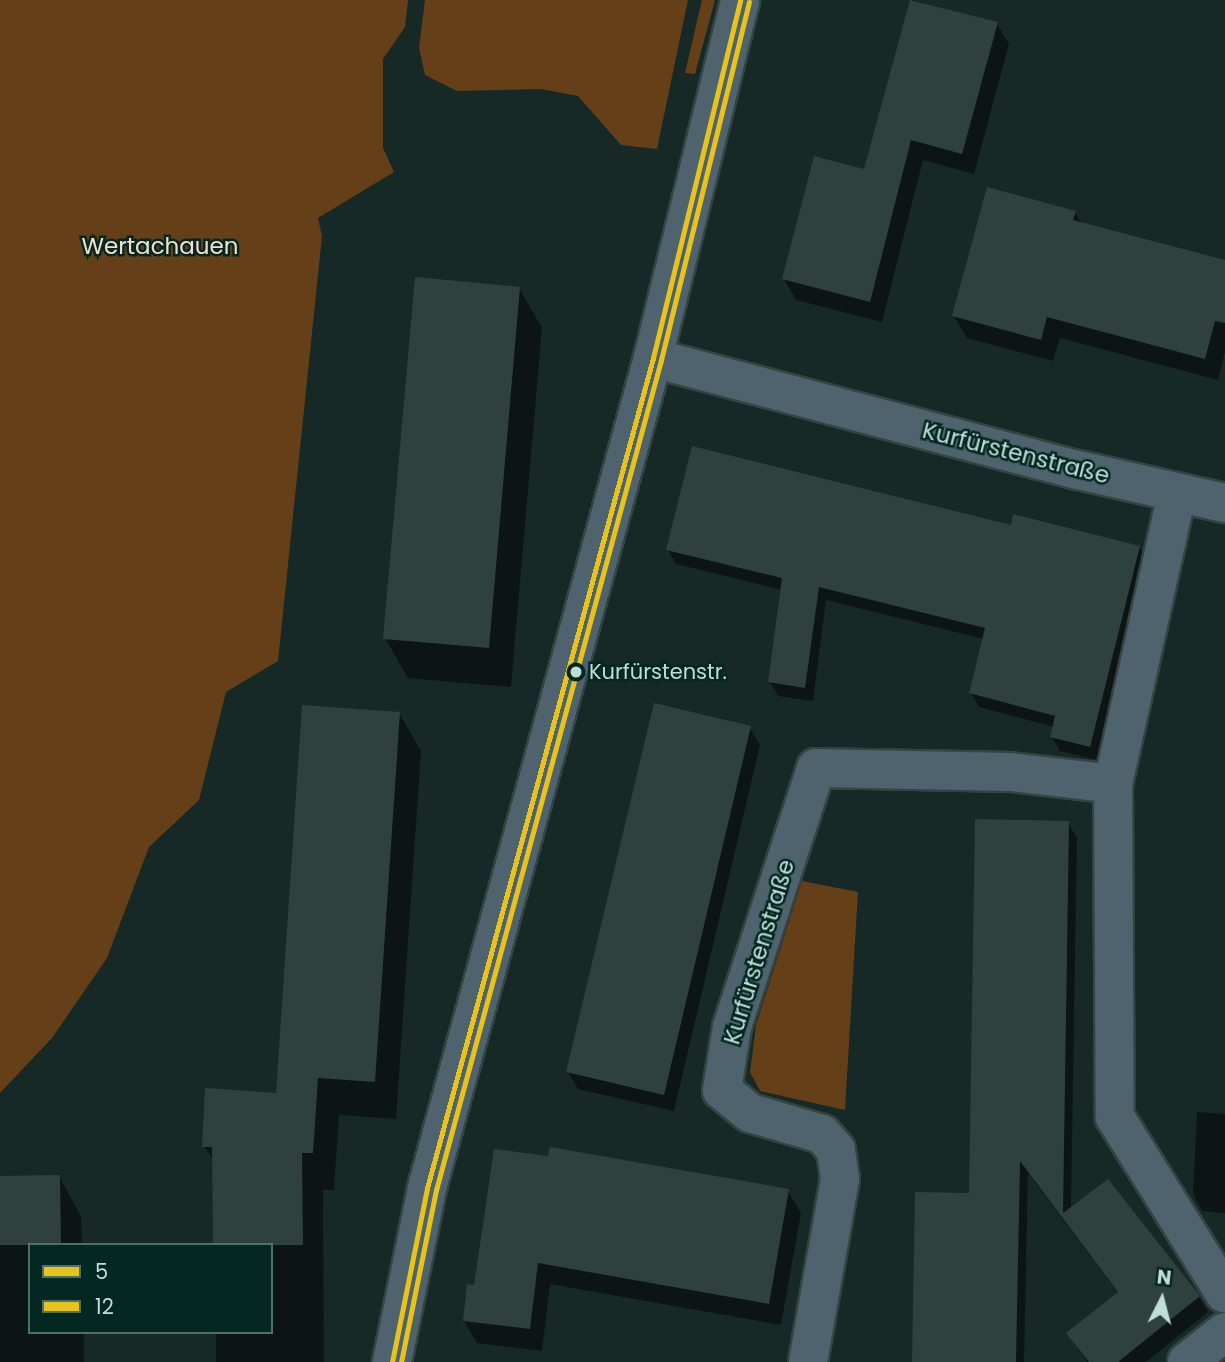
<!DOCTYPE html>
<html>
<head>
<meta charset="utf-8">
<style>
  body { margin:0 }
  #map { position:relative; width:1225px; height:1362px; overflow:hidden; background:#172926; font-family:Poppins,sans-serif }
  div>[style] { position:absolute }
  .green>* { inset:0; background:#643f17 }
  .shadow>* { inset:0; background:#0007 }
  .building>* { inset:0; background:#2e413e }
  .roads { filter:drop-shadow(2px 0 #344441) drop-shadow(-2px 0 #344441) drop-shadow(0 2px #344441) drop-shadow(0 -2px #344441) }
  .street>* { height:38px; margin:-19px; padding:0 19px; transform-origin:19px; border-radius:19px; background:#4e636d }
  .bus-1>* { height:5px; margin:-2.5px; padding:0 2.5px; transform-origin:2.5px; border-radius:2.5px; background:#e8c31b }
  .bus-2>* { height:5px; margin:-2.5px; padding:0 2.5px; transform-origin:2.5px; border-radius:2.5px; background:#e8c31b }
  .dots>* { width:19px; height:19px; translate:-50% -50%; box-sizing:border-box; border:4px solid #042722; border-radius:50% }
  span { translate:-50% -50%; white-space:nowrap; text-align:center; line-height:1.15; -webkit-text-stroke:5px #042722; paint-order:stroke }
  .bus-label { font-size:21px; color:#bfded7 }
  .left { translate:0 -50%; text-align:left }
  .park-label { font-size:23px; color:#f4decc }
  .street-label { font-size:23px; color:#bfded7 }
  .legend { position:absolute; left:28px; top:1243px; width:245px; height:91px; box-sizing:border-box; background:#042722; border:2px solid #4f706a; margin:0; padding:9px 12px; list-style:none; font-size:21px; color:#bfded7 }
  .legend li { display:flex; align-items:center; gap:14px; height:35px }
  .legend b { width:35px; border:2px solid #4f706a }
  .north { position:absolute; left:1127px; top:1264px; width:70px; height:70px; -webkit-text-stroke:5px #042722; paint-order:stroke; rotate:6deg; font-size:19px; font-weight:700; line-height:28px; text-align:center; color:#bfded7 }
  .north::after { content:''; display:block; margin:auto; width:24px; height:32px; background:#bfded7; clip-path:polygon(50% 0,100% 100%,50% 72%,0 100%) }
</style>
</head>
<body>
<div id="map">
  <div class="green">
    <i style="clip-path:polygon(0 0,408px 0,405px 27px,383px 59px,383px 148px,394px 172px,318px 218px,322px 236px,278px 661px,226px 692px,199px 800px,149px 847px,107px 958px,52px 1038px,0 1093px)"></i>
    <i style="clip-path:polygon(425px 0,688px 0,657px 149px,621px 145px,578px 96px,541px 89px,457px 91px,425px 75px,419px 48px)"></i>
    <i style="clip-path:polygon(702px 0,715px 0,695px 74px,685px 73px)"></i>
    <i style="clip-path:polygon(802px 881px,858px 892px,845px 1110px,760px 1091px,750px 1072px,756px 1025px)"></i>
  </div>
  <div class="shadow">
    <i style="clip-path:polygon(912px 0,997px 24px,1009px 44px,974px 174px,923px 160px,882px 322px,796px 300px,784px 279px,865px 171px)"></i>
    <i style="clip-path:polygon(1075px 212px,1081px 223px,1225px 261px,1225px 352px,1218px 380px,1060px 338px,1053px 361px,967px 338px,954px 316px)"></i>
    <i style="clip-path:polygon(519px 288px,542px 328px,511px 687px,408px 678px,385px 638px)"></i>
    <i style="clip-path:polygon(1012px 527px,1139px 547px,1148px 561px,1097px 760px,1060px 751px,1052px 737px,1054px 727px,979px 707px,971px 693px,984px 639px,826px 600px,813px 701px,778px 696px,770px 682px,782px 590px,676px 564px,668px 550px)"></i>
    <i style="clip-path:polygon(399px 713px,421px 751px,396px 1119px,339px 1115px,334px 1190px,323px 1190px,324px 1362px,216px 1362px,216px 1332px,271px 1332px,271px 1245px,204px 1146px,278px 1095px)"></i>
    <i style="clip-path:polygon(750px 728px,760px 745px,674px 1111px,578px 1089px,568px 1072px)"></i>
    <i style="clip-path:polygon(1068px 823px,1077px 838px,1071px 1208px,1199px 1297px,1208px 1312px,1146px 1362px,1087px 1362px,1068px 1334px,1119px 1294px,1028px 1173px,1024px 1362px,914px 1362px,971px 1195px)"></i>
    <i style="clip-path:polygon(1197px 1112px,1225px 1114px,1225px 1213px,1202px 1211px,1193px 1194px)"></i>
    <i style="clip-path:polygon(550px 1158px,788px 1191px,801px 1213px,781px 1325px,550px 1284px,542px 1351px,477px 1343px,464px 1321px,475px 1286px)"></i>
    <i style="clip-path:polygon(59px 1176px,81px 1216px,82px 1245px,30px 1245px,30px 1332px,84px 1332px,84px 1362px,0 1362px,0 1177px)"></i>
  </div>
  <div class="building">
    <i style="clip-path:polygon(910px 0,998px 22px,962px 154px,911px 140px,870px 302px,782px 279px,814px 156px,864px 169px)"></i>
    <i style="clip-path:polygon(987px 187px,1076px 211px,1073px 220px,1225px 260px,1225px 323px,1215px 321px,1205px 359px,1047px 317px,1041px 340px,952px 316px)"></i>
    <i style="clip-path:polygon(415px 277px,520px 287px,489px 648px,383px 639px)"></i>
    <i style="clip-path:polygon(692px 446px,1011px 525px,1013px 514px,1140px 546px,1090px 747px,1050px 737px,1055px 716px,969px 693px,985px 628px,819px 587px,805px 688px,768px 682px,782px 578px,666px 550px)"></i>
    <i style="clip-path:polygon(654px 703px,751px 726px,664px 1095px,566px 1072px)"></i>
    <i style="clip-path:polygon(302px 705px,400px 712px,375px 1082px,318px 1078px,313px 1153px,302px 1153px,303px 1245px,213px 1245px,212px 1147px,202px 1147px,205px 1088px,276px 1093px)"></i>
    <i style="clip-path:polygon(975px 819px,1069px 821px,1063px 1213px,1108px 1179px,1200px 1296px,1118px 1362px,1089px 1362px,1066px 1333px,1118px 1292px,1020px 1161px,1016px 1362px,912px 1362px,915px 1192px,969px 1193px)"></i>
    <i style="clip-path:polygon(550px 1147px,789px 1189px,769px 1304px,538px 1263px,530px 1329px,463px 1321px,467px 1284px,474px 1285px,494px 1149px,548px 1156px)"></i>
    <i style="clip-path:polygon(60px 1175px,61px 1245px,0 1245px,0 1176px)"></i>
  </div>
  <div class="roads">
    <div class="street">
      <i style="left:653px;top:358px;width:440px;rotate:14.8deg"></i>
      <i style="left:1078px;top:470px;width:151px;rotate:12.7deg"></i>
      <i style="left:1177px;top:493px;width:298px;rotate:102.4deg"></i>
      <i style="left:1113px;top:784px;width:333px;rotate:89.7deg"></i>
      <i style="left:1115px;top:1117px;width:208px;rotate:58.1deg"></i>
      <i style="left:392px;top:1362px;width:177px;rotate:-78.6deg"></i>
      <i style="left:427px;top:1188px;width:860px;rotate:-74.77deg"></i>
      <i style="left:653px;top:358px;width:368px;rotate:-76.3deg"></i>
      <i style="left:808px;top:1362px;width:186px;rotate:-80.1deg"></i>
      <i style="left:840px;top:1179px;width:29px;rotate:-98deg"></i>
      <i style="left:836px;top:1150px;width:21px;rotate:-131deg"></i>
      <i style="left:822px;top:1134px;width:75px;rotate:-163.7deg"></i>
      <i style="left:750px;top:1113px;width:36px;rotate:-141deg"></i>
      <i style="left:722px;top:1090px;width:64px;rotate:-81deg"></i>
      <i style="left:732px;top:1027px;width:272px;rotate:-72deg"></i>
      <i style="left:816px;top:768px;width:194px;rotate:1.2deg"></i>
      <i style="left:1010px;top:772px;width:104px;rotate:6.6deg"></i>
      <i style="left:1187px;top:1362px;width:48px;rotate:-38.3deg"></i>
    </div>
  </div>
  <div class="bus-1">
    <i style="left:392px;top:1362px;width:177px;rotate:-78.6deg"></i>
    <i style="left:427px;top:1188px;width:860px;rotate:-74.77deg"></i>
    <i style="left:653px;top:358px;width:368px;rotate:-76.3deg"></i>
  </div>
  <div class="bus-2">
    <i style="left:401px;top:1362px;width:176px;rotate:-78.5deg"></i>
    <i style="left:436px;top:1190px;width:860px;rotate:-74.83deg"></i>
    <i style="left:661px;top:360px;width:369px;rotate:-76.2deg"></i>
  </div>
  <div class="dots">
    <i style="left:576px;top:672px;background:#bfded7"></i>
  </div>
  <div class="bus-label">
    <span class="left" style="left:589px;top:672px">Kurfürstenstr.</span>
  </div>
  <div class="park-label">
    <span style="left:160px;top:246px">Wertachauen</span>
  </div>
  <div class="street-label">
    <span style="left:1016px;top:453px;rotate:14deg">Kurfürstenstraße</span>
    <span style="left:759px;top:952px;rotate:-73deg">Kurfürstenstraße</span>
  </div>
  <ul class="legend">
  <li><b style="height:9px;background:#e8c31b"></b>5</li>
  <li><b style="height:9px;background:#e8c31b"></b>12</li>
  </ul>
  <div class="north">N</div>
</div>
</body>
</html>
